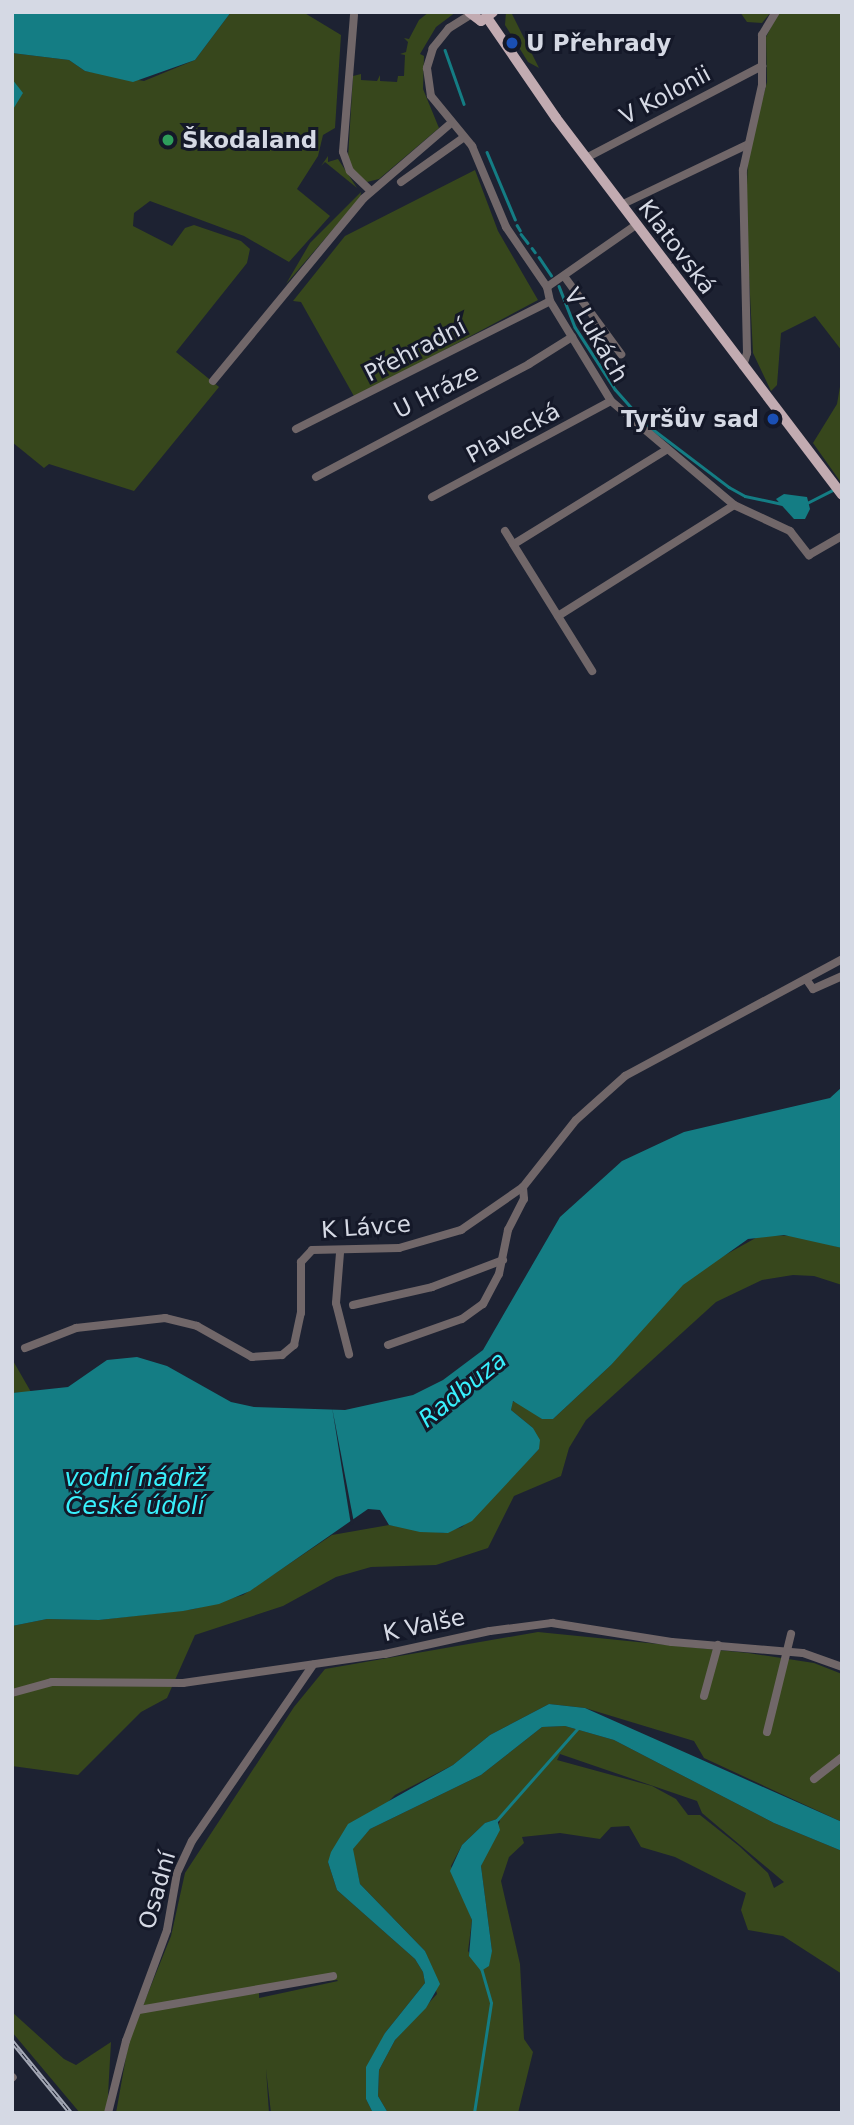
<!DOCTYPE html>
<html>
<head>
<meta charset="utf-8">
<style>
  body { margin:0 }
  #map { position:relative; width:854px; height:2125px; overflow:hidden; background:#1d2232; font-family:"DejaVu Sans",sans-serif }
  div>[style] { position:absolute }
  .green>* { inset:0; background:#37471c }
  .water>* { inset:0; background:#147d84 }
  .pier>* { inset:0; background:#1d2232 }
  .stream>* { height:2.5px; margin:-1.25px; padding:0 1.25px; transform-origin:1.25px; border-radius:1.25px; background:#147d84 }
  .minor>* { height:8px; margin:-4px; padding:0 4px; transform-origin:4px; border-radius:4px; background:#716769 }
  .major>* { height:10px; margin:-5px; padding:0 5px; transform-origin:5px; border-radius:5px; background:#c2abb1 }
  .rail>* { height:5px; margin-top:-2.5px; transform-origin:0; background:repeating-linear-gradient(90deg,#141828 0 8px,#a5a9b6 0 16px); box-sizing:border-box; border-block:2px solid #a5a9b6 }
  .dots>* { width:19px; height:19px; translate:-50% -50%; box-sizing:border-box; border:4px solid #141828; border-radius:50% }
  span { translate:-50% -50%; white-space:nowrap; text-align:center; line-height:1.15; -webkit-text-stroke:6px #141828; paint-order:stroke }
  .poi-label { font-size:23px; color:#d5d9e4; font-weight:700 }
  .left { translate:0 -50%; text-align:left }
  .right { translate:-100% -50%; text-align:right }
  .street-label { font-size:23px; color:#d5d9e4 }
  .water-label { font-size:24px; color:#38f0fc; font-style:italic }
  .frame { position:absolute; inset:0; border:14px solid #d5d9e4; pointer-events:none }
</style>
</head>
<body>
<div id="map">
  <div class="green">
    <i style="clip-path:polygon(231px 12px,303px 12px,341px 35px,335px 128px,323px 135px,318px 156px,297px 189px,330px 216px,289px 262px,244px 236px,150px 201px,134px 213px,133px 226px,172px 246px,185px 228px,194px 225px,241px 241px,250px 249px,247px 263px,176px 352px,219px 387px,134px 491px,49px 464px,44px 468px,12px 442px,12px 53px,69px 60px,85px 71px,144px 81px,195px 60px)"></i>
    <i style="clip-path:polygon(429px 12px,456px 12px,436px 27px,420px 54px,424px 56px,423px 89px,439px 128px,379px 179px,367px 182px,353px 170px,348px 158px,353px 76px,361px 74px,361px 80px,377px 81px,380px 75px,380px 81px,397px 82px,398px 76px,404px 76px,405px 55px,400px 54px,406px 52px,408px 42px,404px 38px,409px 39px,419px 20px)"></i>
    <i style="clip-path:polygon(506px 12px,511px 12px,539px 68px,528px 62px,505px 25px)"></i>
    <i style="clip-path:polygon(740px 12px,771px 12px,762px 23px,747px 22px)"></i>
    <i style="clip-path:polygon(779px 12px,842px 12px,842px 351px,815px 316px,781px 333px,777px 385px,771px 391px,753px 353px,746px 217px,748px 153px,767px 82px,766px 37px)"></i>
    <i style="clip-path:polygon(328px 156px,328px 162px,338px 159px,357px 188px,325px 162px,321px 166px)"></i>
    <i style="clip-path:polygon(475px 170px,498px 231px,538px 300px,355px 398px,301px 302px,293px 301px,345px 236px)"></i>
    <i style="clip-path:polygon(361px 192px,360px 198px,286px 284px,310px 243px)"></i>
    <i style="clip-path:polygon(842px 375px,842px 484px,813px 443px,837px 404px)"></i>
    <i style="clip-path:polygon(761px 1235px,797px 1236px,842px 1248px,842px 1285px,814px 1276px,793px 1275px,762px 1280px,716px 1302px,586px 1420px,569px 1448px,561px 1476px,514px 1496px,488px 1548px,436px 1565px,371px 1567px,336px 1577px,283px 1606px,195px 1635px,167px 1698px,141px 1712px,78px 1775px,12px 1766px,12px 1626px,47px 1619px,99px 1620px,194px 1609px,243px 1595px,332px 1535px,389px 1525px,443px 1533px,462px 1527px,539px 1449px,533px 1428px,511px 1410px,512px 1402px,519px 1401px,542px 1419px,553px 1419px,611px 1365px,625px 1345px,625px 1333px,700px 1269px)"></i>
    <i style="clip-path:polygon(12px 1359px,31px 1392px,12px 1393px)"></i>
    <i style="clip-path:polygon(evenodd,538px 1632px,748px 1653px,814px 1663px,842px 1674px,842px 1822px,704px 1758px,694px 1741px,585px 1708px,549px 1704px,490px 1735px,453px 1765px,395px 1795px,328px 1862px,337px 1890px,415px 1959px,423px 1972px,425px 1983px,385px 2033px,366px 2099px,373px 2113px,271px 2113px,266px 2069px,269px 2113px,116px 2113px,129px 2040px,171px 1936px,185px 1873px,294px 1707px,325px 1669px,538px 1632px,337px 1980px,338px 1981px,259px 1998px,259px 1988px,337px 1980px)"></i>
    <i style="clip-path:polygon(evenodd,565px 1726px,614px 1740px,774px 1823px,842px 1851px,842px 1974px,783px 1936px,748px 1930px,741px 1910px,746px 1893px,675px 1857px,641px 1847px,629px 1826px,611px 1827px,600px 1839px,560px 1833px,522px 1837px,524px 1843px,509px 1857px,501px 1881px,520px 1964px,524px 2039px,533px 2052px,518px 2113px,388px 2113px,378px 2096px,379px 2070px,395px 2040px,437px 1994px,425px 1951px,360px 1884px,352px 1849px,370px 1829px,481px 1775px,542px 1727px,565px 1726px,560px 1754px,697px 1801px,702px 1813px,784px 1882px,774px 1888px,768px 1873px,739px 1846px,700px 1815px,688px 1815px,676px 1799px,652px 1786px,557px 1760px,560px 1754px,565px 1726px,497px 1819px,500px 1821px,481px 1866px,492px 1951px,482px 1970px,468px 1951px,472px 1920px,451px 1866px,462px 1845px,485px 1823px,497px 1819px)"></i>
    <i style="clip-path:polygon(12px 2012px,64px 2059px,76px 2065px,111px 2042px,107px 2113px,80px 2113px,12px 2032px)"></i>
  </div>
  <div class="water">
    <i style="clip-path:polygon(12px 12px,231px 12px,195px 60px,133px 82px,85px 71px,69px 60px,12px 53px)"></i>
    <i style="clip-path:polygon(12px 79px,23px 93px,12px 111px)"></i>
    <i style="clip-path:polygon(784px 494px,807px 497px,810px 509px,805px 519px,794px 519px,776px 499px)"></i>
    <i style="clip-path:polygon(842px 1087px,842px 1248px,784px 1235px,748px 1239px,683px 1285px,611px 1365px,553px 1419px,542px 1419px,513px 1401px,511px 1410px,533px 1428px,540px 1440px,539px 1449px,472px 1521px,448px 1533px,420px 1532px,389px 1525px,380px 1510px,368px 1509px,250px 1591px,219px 1604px,183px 1611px,99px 1620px,47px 1619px,12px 1626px,12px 1393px,68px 1387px,107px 1360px,137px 1357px,167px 1366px,231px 1402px,254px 1407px,345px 1410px,413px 1395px,443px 1380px,483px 1350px,560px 1217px,622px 1161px,684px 1132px,830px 1098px)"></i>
    <i style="clip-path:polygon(549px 1704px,585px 1708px,842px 1822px,842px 1851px,774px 1823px,614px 1740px,565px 1726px,542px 1727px,481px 1775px,370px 1829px,353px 1849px,360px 1884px,425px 1951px,440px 1984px,426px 2008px,395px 2040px,379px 2070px,378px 2096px,388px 2113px,373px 2113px,366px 2099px,366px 2067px,385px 2033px,425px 1983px,423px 1972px,415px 1959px,337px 1890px,328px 1862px,331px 1852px,348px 1824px,453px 1765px,490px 1735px)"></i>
    <i style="clip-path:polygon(497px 1819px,500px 1830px,481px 1866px,492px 1951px,489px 1966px,481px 1971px,469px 1956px,472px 1920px,450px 1871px,462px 1845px,485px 1823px)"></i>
  </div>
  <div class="pier">
    <i style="clip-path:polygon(332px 1407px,354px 1523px,351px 1525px)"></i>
  </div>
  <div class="stream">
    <i style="left:445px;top:50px;width:57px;rotate:70.6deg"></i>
    <i style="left:487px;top:152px;width:73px;rotate:67.3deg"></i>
    <i style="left:517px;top:225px;width:6px;rotate:59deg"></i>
    <i style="left:521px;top:234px;width:11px;rotate:52deg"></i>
    <i style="left:532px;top:248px;width:5px;rotate:53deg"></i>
    <i style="left:539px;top:257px;width:22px;rotate:56deg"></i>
    <i style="left:559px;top:286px;width:44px;rotate:68.7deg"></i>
    <i style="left:575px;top:327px;width:74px;rotate:57.2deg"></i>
    <i style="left:615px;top:389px;width:47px;rotate:48.5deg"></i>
    <i style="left:646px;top:424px;width:104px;rotate:37.2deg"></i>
    <i style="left:729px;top:487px;width:18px;rotate:29deg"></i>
    <i style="left:745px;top:496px;width:39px;rotate:12deg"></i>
    <i style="left:807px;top:503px;width:29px;rotate:-27deg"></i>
    <i style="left:496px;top:1821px;width:123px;rotate:-48.6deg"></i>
    <i style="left:474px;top:2113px;width:111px;rotate:-81.2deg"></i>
    <i style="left:491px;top:2003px;width:35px;rotate:-106deg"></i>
  </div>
  <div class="minor">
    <i style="left:354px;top:15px;width:137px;rotate:94.6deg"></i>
    <i style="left:343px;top:152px;width:20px;rotate:70deg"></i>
    <i style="left:350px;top:171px;width:29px;rotate:44deg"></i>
    <i style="left:470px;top:15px;width:25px;rotate:148deg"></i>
    <i style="left:449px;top:28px;width:26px;rotate:129deg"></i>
    <i style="left:433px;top:48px;width:21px;rotate:107deg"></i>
    <i style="left:427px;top:68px;width:28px;rotate:82deg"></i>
    <i style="left:431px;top:96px;width:65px;rotate:50.6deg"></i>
    <i style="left:472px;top:146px;width:88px;rotate:67.2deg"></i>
    <i style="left:506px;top:227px;width:73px;rotate:55.7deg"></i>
    <i style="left:547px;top:287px;width:14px;rotate:78deg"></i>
    <i style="left:550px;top:301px;width:117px;rotate:58.6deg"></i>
    <i style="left:611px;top:401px;width:161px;rotate:40.2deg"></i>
    <i style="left:734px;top:505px;width:62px;rotate:24.9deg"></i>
    <i style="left:790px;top:531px;width:31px;rotate:52deg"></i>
    <i style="left:809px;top:555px;width:38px;rotate:-30deg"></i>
    <i style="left:586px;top:158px;width:199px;rotate:-27.6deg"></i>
    <i style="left:401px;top:182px;width:76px;rotate:-35.4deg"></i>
    <i style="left:621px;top:205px;width:140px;rotate:-25.5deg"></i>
    <i style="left:564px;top:276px;width:97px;rotate:53.8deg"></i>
    <i style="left:547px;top:287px;width:108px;rotate:-34.9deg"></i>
    <i style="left:743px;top:366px;width:14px;rotate:-73deg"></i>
    <i style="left:747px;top:353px;width:183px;rotate:-91.3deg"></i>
    <i style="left:743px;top:170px;width:87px;rotate:-77.4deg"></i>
    <i style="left:762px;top:85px;width:50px;rotate:-90deg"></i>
    <i style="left:762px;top:35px;width:27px;rotate:-59deg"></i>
    <i style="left:213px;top:381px;width:237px;rotate:-50.5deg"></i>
    <i style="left:364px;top:198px;width:113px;rotate:-40.7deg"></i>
    <i style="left:296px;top:429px;width:284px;rotate:-26.7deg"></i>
    <i style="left:316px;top:477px;width:241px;rotate:-27.9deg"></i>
    <i style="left:529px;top:364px;width:51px;rotate:-32.1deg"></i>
    <i style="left:432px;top:497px;width:203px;rotate:-28.2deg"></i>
    <i style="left:505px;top:531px;width:165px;rotate:58.1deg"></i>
    <i style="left:514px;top:544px;width:179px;rotate:-31.7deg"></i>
    <i style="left:558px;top:616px;width:208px;rotate:-32.2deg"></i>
    <i style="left:806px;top:979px;width:12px;rotate:55deg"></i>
    <i style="left:813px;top:989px;width:32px;rotate:-24deg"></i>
    <i style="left:340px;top:1253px;width:50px;rotate:94.6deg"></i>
    <i style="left:336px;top:1303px;width:53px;rotate:75.7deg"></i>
    <i style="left:353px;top:1305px;width:81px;rotate:-12.8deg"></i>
    <i style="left:432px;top:1287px;width:76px;rotate:-20.8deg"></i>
    <i style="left:388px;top:1345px;width:78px;rotate:-19.4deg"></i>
    <i style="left:462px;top:1319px;width:26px;rotate:-36deg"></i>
    <i style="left:483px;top:1304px;width:34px;rotate:-62deg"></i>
    <i style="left:499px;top:1274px;width:45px;rotate:-78.4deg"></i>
    <i style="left:508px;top:1230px;width:35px;rotate:-63deg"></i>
    <i style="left:524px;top:1199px;width:12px;rotate:-95deg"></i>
    <i style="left:25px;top:1348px;width:55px;rotate:-21.4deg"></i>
    <i style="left:76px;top:1328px;width:90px;rotate:-6.4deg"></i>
    <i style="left:165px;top:1318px;width:33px;rotate:14deg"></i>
    <i style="left:197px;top:1326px;width:63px;rotate:29.4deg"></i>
    <i style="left:252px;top:1357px;width:30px;rotate:-4deg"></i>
    <i style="left:282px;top:1355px;width:16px;rotate:-40deg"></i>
    <i style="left:294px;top:1345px;width:33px;rotate:-78deg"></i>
    <i style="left:301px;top:1313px;width:51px;rotate:-90deg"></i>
    <i style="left:301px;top:1262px;width:16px;rotate:-47deg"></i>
    <i style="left:312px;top:1250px;width:87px;rotate:-1.3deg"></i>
    <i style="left:399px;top:1248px;width:65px;rotate:-16.2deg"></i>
    <i style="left:461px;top:1230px;width:75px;rotate:-34.7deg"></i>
    <i style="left:523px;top:1187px;width:85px;rotate:-51.7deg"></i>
    <i style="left:576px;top:1120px;width:66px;rotate:-41.9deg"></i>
    <i style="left:625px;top:1076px;width:247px;rotate:-28.3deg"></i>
    <i style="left:12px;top:1693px;width:41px;rotate:-15.4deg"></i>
    <i style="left:52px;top:1682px;width:131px;rotate:0.4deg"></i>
    <i style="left:183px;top:1683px;width:204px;rotate:-8.2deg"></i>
    <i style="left:385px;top:1654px;width:107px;rotate:-12.4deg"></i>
    <i style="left:490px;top:1631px;width:63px;rotate:-7.4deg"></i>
    <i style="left:552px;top:1623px;width:121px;rotate:9deg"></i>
    <i style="left:672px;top:1642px;width:131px;rotate:4.8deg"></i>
    <i style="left:803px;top:1653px;width:41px;rotate:19.7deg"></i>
    <i style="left:704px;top:1696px;width:53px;rotate:-74.6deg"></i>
    <i style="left:767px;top:1732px;width:101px;rotate:-76.2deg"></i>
    <i style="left:814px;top:1779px;width:36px;rotate:-38deg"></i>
    <i style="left:139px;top:2010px;width:197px;rotate:-9.9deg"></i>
    <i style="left:12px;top:2078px;width:1px;rotate:-45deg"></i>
    <i style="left:108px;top:2113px;width:74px;rotate:-76deg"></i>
    <i style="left:126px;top:2041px;width:118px;rotate:-69.7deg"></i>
    <i style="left:167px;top:1930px;width:58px;rotate:-80deg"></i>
    <i style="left:177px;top:1873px;width:35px;rotate:-65deg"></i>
    <i style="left:192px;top:1841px;width:214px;rotate:-55.5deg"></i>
  </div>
  <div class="major">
    <i style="left:469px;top:12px;width:15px;rotate:37deg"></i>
    <i style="left:481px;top:21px;width:15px;rotate:-37deg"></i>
    <i style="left:488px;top:19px;width:120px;rotate:55.5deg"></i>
    <i style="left:556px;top:118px;width:473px;rotate:52.8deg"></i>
  </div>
  <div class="rail">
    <i style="left:12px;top:2041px;width:93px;rotate:50.7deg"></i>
  </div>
  <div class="dots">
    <i style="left:512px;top:43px;background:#1a4fb4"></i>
    <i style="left:168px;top:140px;background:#2e9e5b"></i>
    <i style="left:773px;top:419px;background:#1a4fb4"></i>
  </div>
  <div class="poi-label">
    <span class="left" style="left:526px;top:43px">U Přehrady</span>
    <span class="left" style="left:182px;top:140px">Škodaland</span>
    <span class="right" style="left:759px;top:419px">Tyršův sad</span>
  </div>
  <div class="street-label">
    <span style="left:665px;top:95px;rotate:-28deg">V Kolonii</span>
    <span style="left:677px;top:247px;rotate:53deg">Klatovská</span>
    <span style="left:596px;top:335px;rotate:60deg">V Lukách</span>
    <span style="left:415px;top:350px;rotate:-27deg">Přehradní</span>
    <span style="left:436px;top:391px;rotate:-27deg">U Hráze</span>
    <span style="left:513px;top:433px;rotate:-28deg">Plavecká</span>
    <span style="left:366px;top:1227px;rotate:-4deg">K Lávce</span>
    <span style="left:424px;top:1625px;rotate:-12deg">K Valše</span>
    <span style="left:157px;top:1890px;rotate:-74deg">Osadní</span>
  </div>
  <div class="water-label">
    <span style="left:463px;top:1390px;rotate:-39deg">Radbuza</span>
    <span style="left:135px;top:1493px">vodní nádrž<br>České údolí</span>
  </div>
  <div class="frame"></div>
</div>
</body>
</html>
